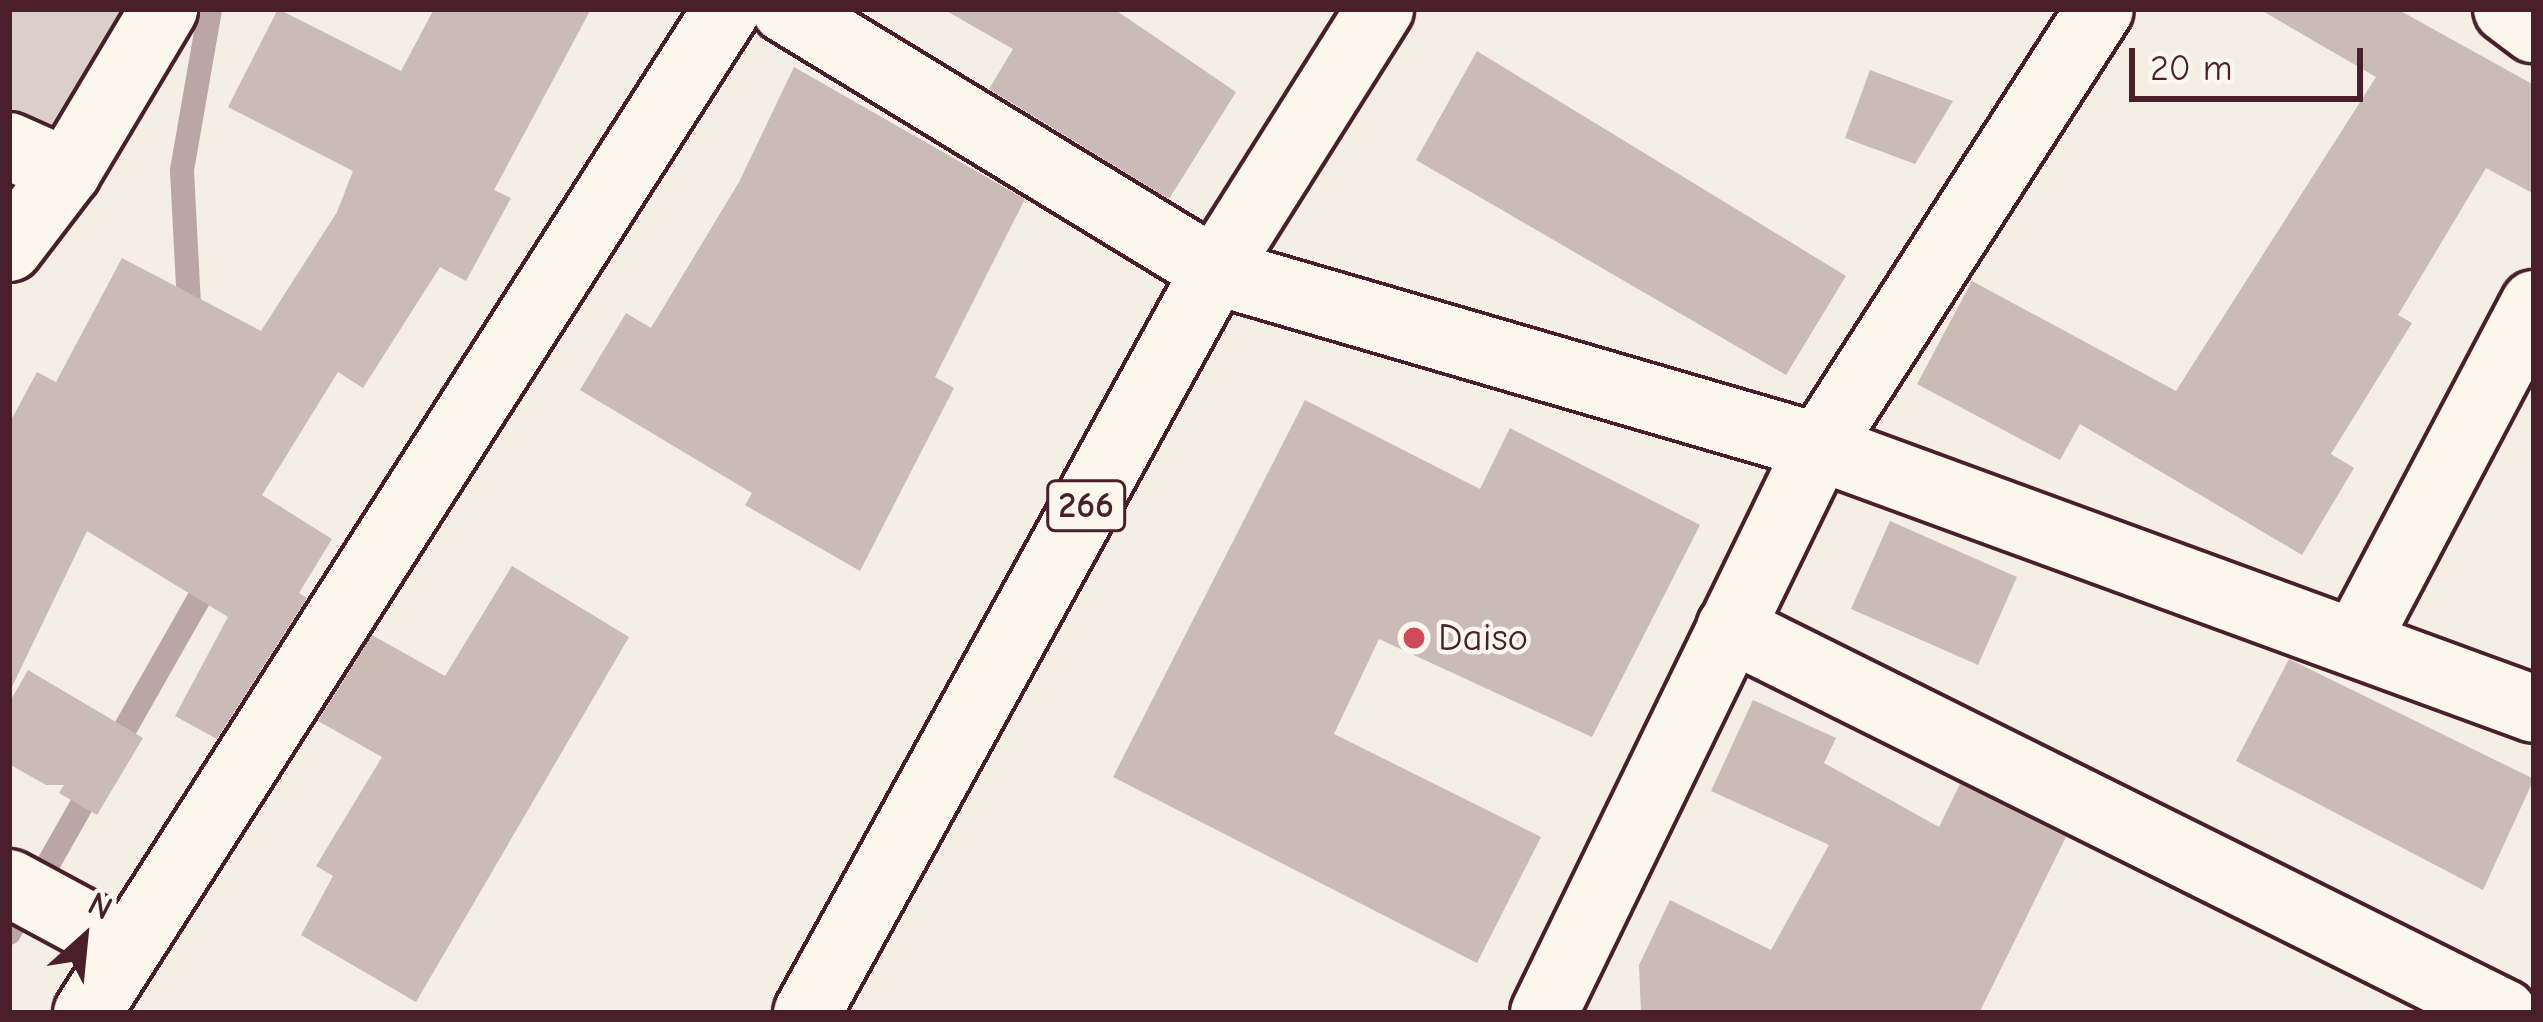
<!DOCTYPE html>
<html>
<head>
<meta charset="utf-8">
<style>
  body { margin:0 }
  #map { position:relative; width:2543px; height:1022px; overflow:hidden; background:#f4eee4; font-family:"Comic Neue",sans-serif }
  div>[style] { position:absolute }
  .green>* { inset:0; background:#dbd0c9 }
  .stream>* { height:24px; margin:-12px; padding:0 12px; transform-origin:12px; border-radius:12px; background:#baa7a5 }
  .building>* { inset:0; background:#cabbb6 }
  .roads { filter:drop-shadow(3px 0 #4a1f2b) drop-shadow(-3px 0 #4a1f2b) drop-shadow(0 3px #4a1f2b) drop-shadow(0 -3px #4a1f2b) }
  .street>* { height:66px; margin:-33px; padding:0 33px; transform-origin:33px; border-radius:33px; background:#fbf7ec }
  .highway>* { height:66px; margin:-33px; padding:0 33px; transform-origin:33px; border-radius:33px; background:#fbf7ec }
  .dots>* { width:33px; height:33px; translate:-50% -50%; box-sizing:border-box; border:6px solid #fbf7ec; border-radius:50% }
  span { translate:-50% -50%; white-space:nowrap; text-align:center; line-height:1.15; -webkit-text-stroke:9px #fbf7ec; paint-order:stroke }
  .shield-label span { padding:3px 9px; background:#fbf7ec; border:3px solid; border-radius:9px; -webkit-text-stroke-width:0 }
  .shield-label { font-size:36px; color:#4a1f2b; font-weight:700 }
  .poi-label { font-size:39px; color:#4a1f2b }
  .left { translate:0 -50%; text-align:left }
  .frame { position:absolute; inset:0; border:12px solid #4a1f2b; pointer-events:none }
  .north { position:absolute; left:24px; top:878px; width:120px; height:120px; -webkit-text-stroke:9px #fbf7ec; paint-order:stroke; rotate:27deg; font-size:33px; font-weight:700; line-height:48px; text-align:center; color:#4a1f2b }
  .north::after { content:''; display:block; margin:auto; width:42px; height:54px; background:#4a1f2b; clip-path:polygon(50% 0,100% 100%,50% 72%,0 100%) }
  .scale { position:absolute; left:2129px; top:48px; width:234px; height:54px; box-sizing:border-box; border:6px solid #4a1f2b; border-top:0; padding-left:15px; font-size:36px; line-height:42px; white-space:nowrap; color:#4a1f2b; -webkit-text-stroke:9px #fbf7ec; paint-order:stroke }
</style>
</head>
<body>
<div id="map">
  <div class="green">
    <i style="clip-path:polygon(9px 9px,142px 9px,51px 166px,9px 144px)"></i>
  </div>
  <div class="stream">
    <i style="left:190px;top:324px;width:154px;rotate:-93deg"></i>
    <i style="left:182px;top:170px;width:163px;rotate:-80.1deg"></i>
    <i style="left:9px;top:933px;width:417px;rotate:-60.4deg"></i>
  </div>
  <div class="building">
    <i style="clip-path:polygon(278px 9px,401px 71px,434px 9px,591px 9px,494px 190px,511px 198px,466px 281px,440px 267px,363px 388px,338px 372px,262px 495px,332px 539px,299px 593px,307px 598px,217px 739px,175px 716px,228px 617px,87px 531px,9px 693px,9px 424px,37px 372px,56px 382px,122px 258px,261px 331px,337px 212px,353px 171px,228px 107px)"></i>
    <i style="clip-path:polygon(943px 9px,1114px 9px,1236px 92px,1169px 199px,989px 89px,1013px 49px)"></i>
    <i style="clip-path:polygon(2259px 9px,2397px 9px,2534px 85px,2534px 194px,2486px 168px,2398px 315px,2412px 323px,2331px 454px,2354px 468px,2302px 555px,2080px 424px,2060px 460px,1917px 384px,1972px 281px,2176px 391px,2376px 77px)"></i>
    <i style="clip-path:polygon(1477px 51px,1846px 276px,1786px 375px,1416px 160px)"></i>
    <i style="clip-path:polygon(794px 67px,1025px 199px,935px 377px,954px 388px,860px 571px,745px 505px,752px 493px,580px 390px,626px 313px,651px 328px,739px 182px)"></i>
    <i style="clip-path:polygon(1870px 70px,1953px 101px,1915px 164px,1845px 138px)"></i>
    <i style="clip-path:polygon(1305px 400px,1480px 489px,1510px 428px,1700px 525px,1592px 737px,1379px 639px,1334px 734px,1541px 837px,1477px 963px,1113px 777px)"></i>
    <i style="clip-path:polygon(1890px 521px,2017px 577px,1978px 665px,1851px 609px)"></i>
    <i style="clip-path:polygon(512px 566px,629px 637px,416px 1002px,301px 935px,333px 876px,316px 866px,382px 757px,318px 721px,372px 635px,445px 676px)"></i>
    <i style="clip-path:polygon(2289px 659px,2534px 779px,2483px 890px,2236px 761px)"></i>
    <i style="clip-path:polygon(28px 670px,143px 738px,97px 815px,59px 793px,64px 785px,46px 785px,9px 764px,9px 703px)"></i>
    <i style="clip-path:polygon(1753px 700px,1836px 738px,1824px 763px,1939px 827px,1960px 784px,2066px 837px,1979px 1013px,1641px 1013px,1639px 965px,1670px 900px,1771px 950px,1829px 845px,1711px 791px)"></i>
  </div>
  <div class="roads">
    <div class="street">
      <i style="left:785px;top:9px;width:504px;rotate:31.35deg"></i>
      <i style="left:1215px;top:271px;width:629px;rotate:16.25deg"></i>
      <i style="left:1819px;top:447px;width:761px;rotate:20.12deg"></i>
      <i style="left:2507px;top:9px;width:34px;rotate:37deg"></i>
      <i style="left:9px;top:146px;width:64px;rotate:24.1deg"></i>
      <i style="left:9px;top:248px;width:96px;rotate:-52.7deg"></i>
      <i style="left:67px;top:172px;width:190px;rotate:-59.2deg"></i>
      <i style="left:1730px;top:628px;width:864px;rotate:26.45deg"></i>
      <i style="left:2357px;top:640px;width:380px;rotate:-62.2deg"></i>
      <i style="left:9px;top:883px;width:133px;rotate:28.3deg"></i>
      <i style="left:87px;top:1013px;width:1191px;rotate:-57.48deg"></i>
      <i style="left:1544px;top:1013px;width:629px;rotate:-64.09deg"></i>
      <i style="left:1819px;top:447px;width:520px;rotate:-57.32deg"></i>
    </div>
    <div class="highway">
      <i style="left:807px;top:1013px;width:847px;rotate:-61.2deg"></i>
      <i style="left:1215px;top:271px;width:310px;rotate:-57.8deg"></i>
    </div>
  </div>
  <div class="dots">
    <i style="left:1414px;top:638px;background:#d1495b"></i>
  </div>
  <div class="shield-label">
    <span style="left:1086px;top:506px">266</span>
  </div>
  <div class="poi-label">
    <span class="left" style="left:1438px;top:638px">Daiso</span>
  </div>
  <div class="frame"></div>
  <div class="north">N</div>
  <div class="scale">20 m</div>
</div>
</body>
</html>
